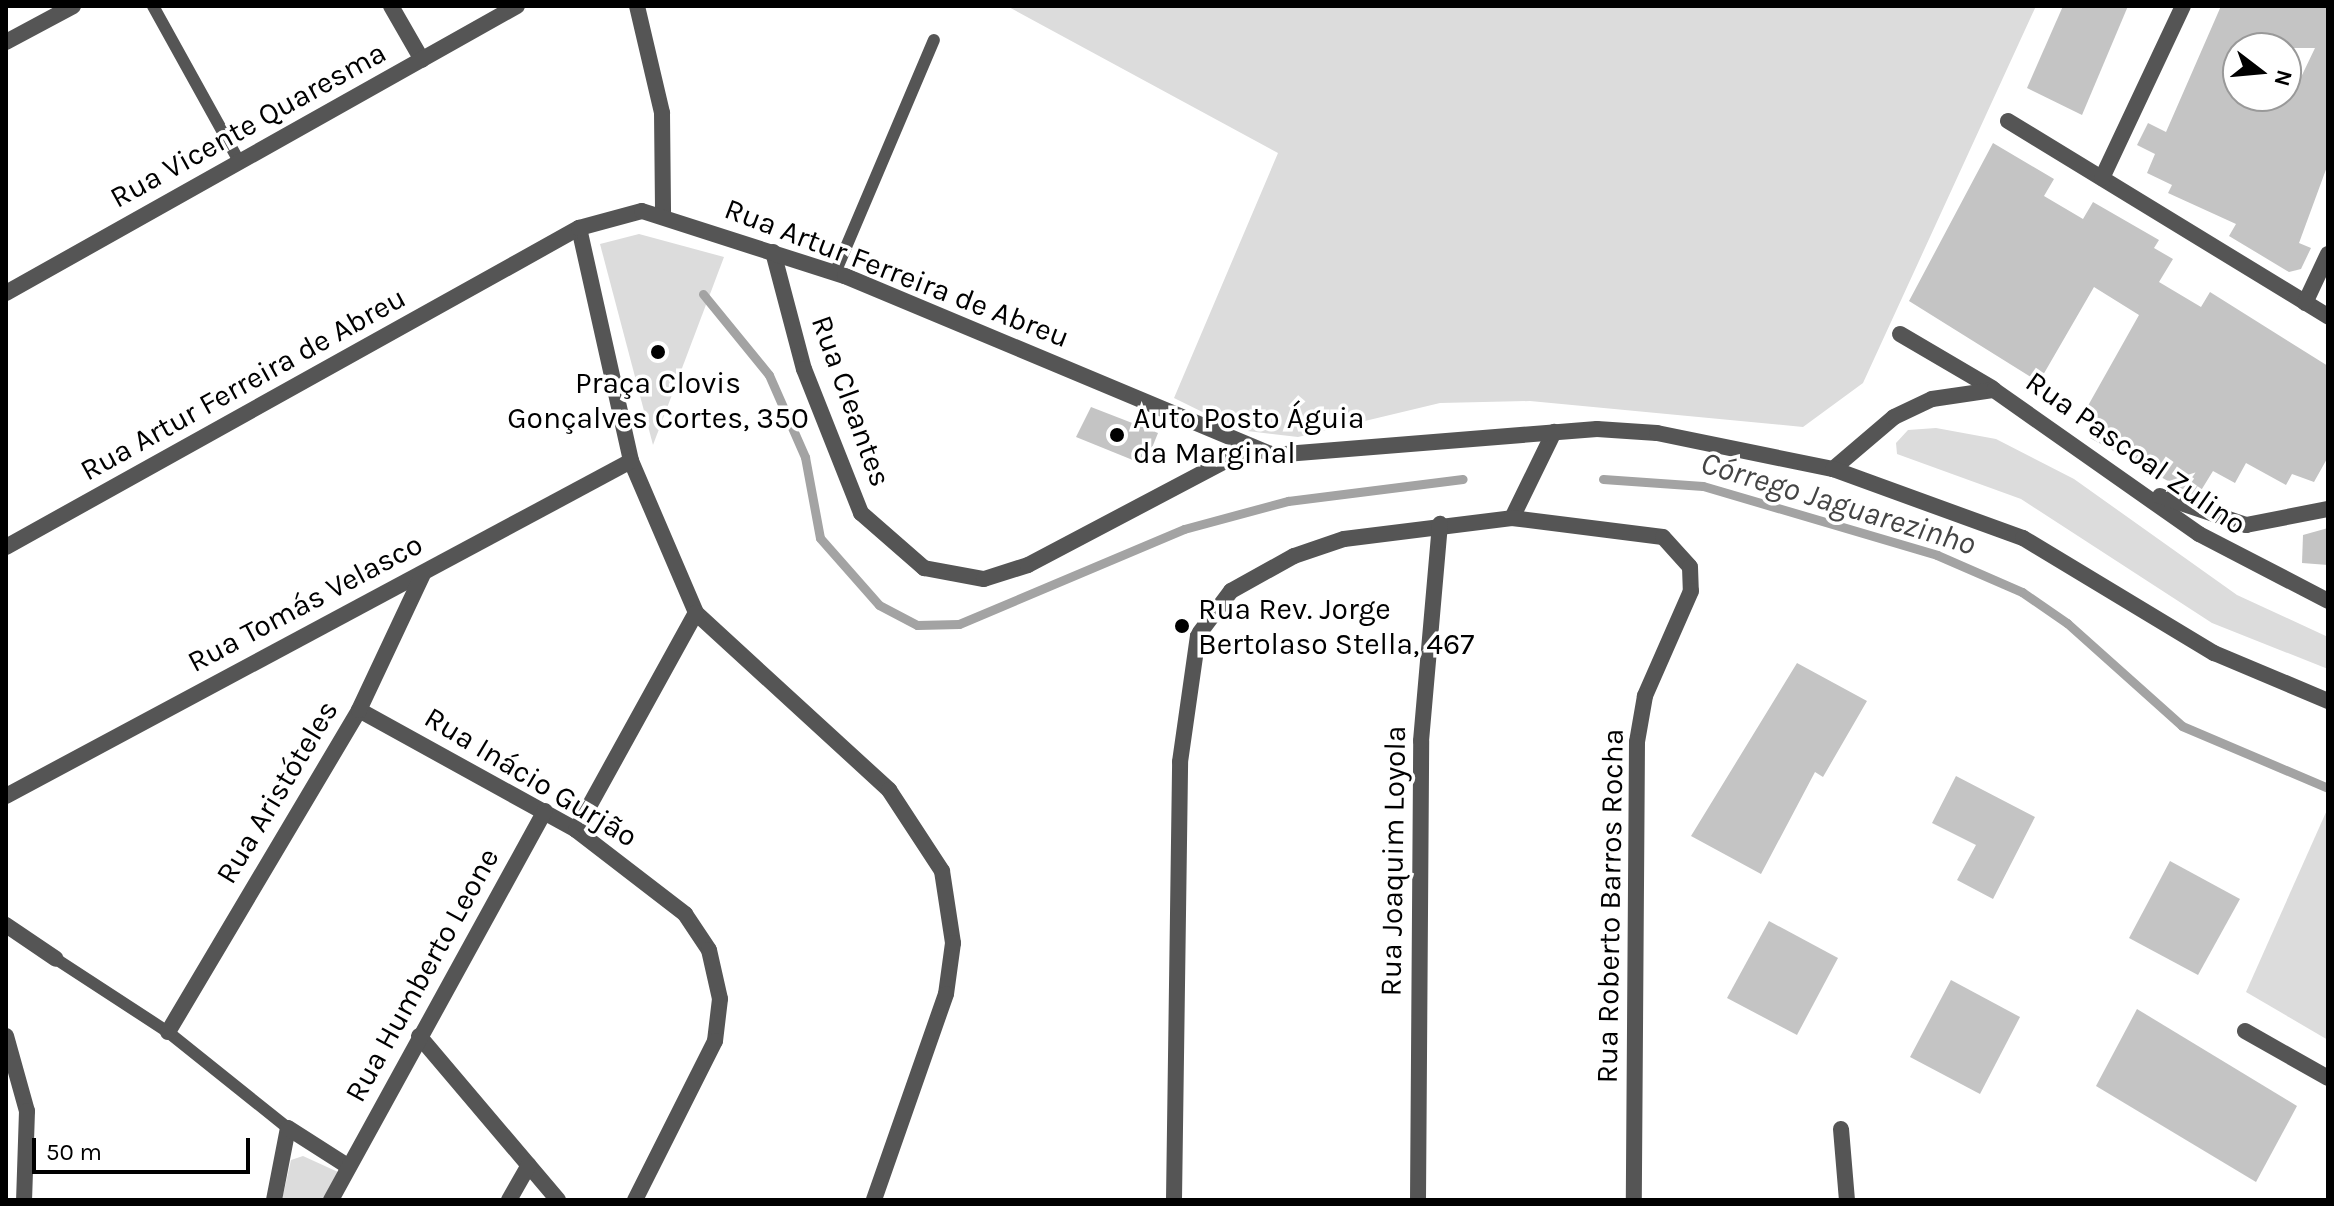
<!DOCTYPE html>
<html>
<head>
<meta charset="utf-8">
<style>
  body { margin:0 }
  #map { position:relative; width:2334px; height:1206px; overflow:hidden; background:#fff; font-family:Karla,sans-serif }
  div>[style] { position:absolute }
  .green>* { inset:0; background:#dcdcdc }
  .stream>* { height:9px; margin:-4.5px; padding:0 4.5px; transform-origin:4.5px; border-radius:4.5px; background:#a3a3a3 }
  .building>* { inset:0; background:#c4c4c4 }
  .service>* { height:12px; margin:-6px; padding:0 6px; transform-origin:6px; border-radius:6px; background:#555 }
  .minor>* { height:16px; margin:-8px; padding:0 8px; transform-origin:8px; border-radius:8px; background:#555 }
  .tertiary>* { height:16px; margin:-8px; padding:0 8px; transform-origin:8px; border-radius:8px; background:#555 }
  .dots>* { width:22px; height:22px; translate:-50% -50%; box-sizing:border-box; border:4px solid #fff; border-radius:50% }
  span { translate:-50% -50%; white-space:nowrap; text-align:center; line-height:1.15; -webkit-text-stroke:7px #fff; paint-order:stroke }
  .street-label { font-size:30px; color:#000 }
  .poi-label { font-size:30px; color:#000 }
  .left { translate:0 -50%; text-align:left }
  .water-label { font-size:32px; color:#444; font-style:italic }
  .frame { position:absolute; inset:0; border:8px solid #000; pointer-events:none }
  .north { position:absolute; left:2222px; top:32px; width:80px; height:80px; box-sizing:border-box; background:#fff; border:2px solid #999; border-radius:50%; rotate:106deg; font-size:22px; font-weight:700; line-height:32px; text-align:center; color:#000 }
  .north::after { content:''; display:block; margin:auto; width:28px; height:36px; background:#000; clip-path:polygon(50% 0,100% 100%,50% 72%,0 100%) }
  .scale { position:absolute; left:32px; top:1138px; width:218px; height:36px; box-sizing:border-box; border:4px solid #000; border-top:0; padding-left:10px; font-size:24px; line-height:28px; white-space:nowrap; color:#000; -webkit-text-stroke:6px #fff; paint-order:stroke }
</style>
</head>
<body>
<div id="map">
  <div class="green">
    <i style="clip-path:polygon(1007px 6px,2036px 6px,1863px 383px,1803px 427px,1530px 401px,1440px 403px,1298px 437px,1239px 430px,1174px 398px,1278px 153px)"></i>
    <i style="clip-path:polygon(639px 234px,724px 257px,653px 445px,600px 244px)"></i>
    <i style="clip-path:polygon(1936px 428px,1996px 439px,2074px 479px,2237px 595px,2328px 637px,2328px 669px,2212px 623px,2021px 499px,1897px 454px,1896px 443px,1908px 430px)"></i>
    <i style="clip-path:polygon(2327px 810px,2328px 810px,2328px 1040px,2246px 992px)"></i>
    <i style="clip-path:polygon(303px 1156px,338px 1172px,323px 1200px,282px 1200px,291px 1160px)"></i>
  </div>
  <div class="stream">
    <i style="left:703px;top:294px;width:104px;rotate:50.8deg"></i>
    <i style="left:769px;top:375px;width:90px;rotate:66.3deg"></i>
    <i style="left:805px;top:457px;width:82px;rotate:79.5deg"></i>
    <i style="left:820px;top:538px;width:89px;rotate:48.6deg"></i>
    <i style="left:879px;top:605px;width:43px;rotate:27.8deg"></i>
    <i style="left:917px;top:625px;width:42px;rotate:-1.4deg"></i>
    <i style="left:959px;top:624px;width:244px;rotate:-22.9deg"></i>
    <i style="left:1184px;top:529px;width:108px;rotate:-15.1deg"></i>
    <i style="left:1288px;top:501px;width:176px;rotate:-7.2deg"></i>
    <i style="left:1603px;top:479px;width:100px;rotate:4deg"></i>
    <i style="left:1703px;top:486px;width:244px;rotate:16.4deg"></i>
    <i style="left:1937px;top:555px;width:93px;rotate:23.5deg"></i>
    <i style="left:2022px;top:592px;width:55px;rotate:34.6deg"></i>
    <i style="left:2067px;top:623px;width:154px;rotate:41.8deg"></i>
    <i style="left:2182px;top:726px;width:159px;rotate:23deg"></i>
  </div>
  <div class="building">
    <i style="clip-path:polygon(2063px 6px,2128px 6px,2082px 115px,2027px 88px)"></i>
    <i style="clip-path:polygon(evenodd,2221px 6px,2328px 6px,2328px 164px,2299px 243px,2311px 248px,2301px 269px,2289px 272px,2229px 236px,2236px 224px,2168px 193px,2172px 185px,2147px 173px,2155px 154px,2137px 145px,2148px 123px,2166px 132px,2221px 6px,2238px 48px,2315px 48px,2292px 96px,2238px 96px,2238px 48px)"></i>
    <i style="clip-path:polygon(1993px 143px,2054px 179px,2044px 196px,2083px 219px,2093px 202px,2159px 240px,2154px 248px,2173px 259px,2159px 282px,2201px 307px,2210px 292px,2328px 366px,2328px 457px,2314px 482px,2292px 474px,2286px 485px,2246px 463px,2235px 483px,2213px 471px,2197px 497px,2090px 438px,2101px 420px,2085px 411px,2139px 315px,2094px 287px,2039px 382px,1909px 301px)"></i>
    <i style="clip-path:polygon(1091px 407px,1158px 433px,1145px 465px,1076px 437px)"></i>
    <i style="clip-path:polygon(2328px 528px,2328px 565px,2302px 563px,2303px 535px)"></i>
    <i style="clip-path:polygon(1797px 663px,1867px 701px,1823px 777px,1815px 772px,1761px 874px,1691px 836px)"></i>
    <i style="clip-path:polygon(1956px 776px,2035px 817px,1993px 899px,1957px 880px,1976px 845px,1932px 823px)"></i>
    <i style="clip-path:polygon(2170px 861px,2240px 899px,2198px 975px,2129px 938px)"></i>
    <i style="clip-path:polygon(1769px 921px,1838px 958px,1797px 1035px,1727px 998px)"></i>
    <i style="clip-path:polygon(1951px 980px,2020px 1017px,1980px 1094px,1910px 1057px)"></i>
    <i style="clip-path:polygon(2137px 1009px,2297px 1106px,2256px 1182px,2096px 1086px)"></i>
  </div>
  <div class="service">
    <i style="left:153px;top:6px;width:177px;rotate:61deg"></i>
    <i style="left:835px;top:273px;width:253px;rotate:-67deg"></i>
    <i style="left:56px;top:959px;width:134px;rotate:33.1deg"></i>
    <i style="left:168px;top:1032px;width:154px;rotate:38.7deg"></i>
  </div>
  <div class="minor">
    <i style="left:391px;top:6px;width:62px;rotate:60.1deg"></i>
    <i style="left:637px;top:6px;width:110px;rotate:76.8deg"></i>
    <i style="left:662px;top:113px;width:100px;rotate:89.4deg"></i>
    <i style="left:6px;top:42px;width:76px;rotate:-28.2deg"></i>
    <i style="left:2008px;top:121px;width:375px;rotate:31.4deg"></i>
    <i style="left:2102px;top:178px;width:190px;rotate:-64.8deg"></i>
    <i style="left:579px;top:228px;width:239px;rotate:77.4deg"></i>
    <i style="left:631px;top:461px;width:165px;rotate:66.8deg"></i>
    <i style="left:696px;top:613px;width:262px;rotate:42.5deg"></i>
    <i style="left:889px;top:790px;width:97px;rotate:56.8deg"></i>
    <i style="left:942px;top:871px;width:73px;rotate:81.3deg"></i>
    <i style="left:953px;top:943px;width:51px;rotate:97.8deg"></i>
    <i style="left:946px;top:994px;width:218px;rotate:109.3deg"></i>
    <i style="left:773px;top:252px;width:121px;rotate:75.2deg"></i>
    <i style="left:804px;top:369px;width:155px;rotate:68.4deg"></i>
    <i style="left:861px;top:513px;width:84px;rotate:41.1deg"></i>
    <i style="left:924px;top:568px;width:61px;rotate:10.4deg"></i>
    <i style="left:984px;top:579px;width:46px;rotate:-17.7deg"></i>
    <i style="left:1028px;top:565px;width:251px;rotate:-27.8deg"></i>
    <i style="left:6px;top:293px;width:586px;rotate:-29.32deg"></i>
    <i style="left:2305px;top:303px;width:54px;rotate:-64.9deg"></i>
    <i style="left:1900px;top:334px;width:107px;rotate:30.4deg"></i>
    <i style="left:1833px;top:469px;width:80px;rotate:-40.4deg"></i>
    <i style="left:1894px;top:417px;width:42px;rotate:-25.3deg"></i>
    <i style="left:1932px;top:399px;width:63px;rotate:-8.3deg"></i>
    <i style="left:1994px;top:390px;width:251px;rotate:35.1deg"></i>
    <i style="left:2199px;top:534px;width:145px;rotate:27.4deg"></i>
    <i style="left:2160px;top:496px;width:91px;rotate:18.6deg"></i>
    <i style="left:2246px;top:525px;width:84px;rotate:-11deg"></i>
    <i style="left:1512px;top:518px;width:96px;rotate:-64deg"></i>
    <i style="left:359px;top:710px;width:248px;rotate:28.9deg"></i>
    <i style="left:576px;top:830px;width:138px;rotate:37.6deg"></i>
    <i style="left:685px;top:914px;width:43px;rotate:56.3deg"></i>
    <i style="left:709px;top:950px;width:50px;rotate:77.3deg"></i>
    <i style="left:720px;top:999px;width:42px;rotate:96.8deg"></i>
    <i style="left:715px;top:1041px;width:178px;rotate:116.7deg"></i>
    <i style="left:6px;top:796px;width:709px;rotate:-28.19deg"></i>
    <i style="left:576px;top:830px;width:248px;rotate:-61.1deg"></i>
    <i style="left:6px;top:925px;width:60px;rotate:34.2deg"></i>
    <i style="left:2245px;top:1031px;width:95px;rotate:29.5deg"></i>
    <i style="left:168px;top:1032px;width:374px;rotate:-59.3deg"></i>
    <i style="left:359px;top:710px;width:150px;rotate:-64.8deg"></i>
    <i style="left:6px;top:1036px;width:78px;rotate:74.4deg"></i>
    <i style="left:27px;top:1111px;width:89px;rotate:91.9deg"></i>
    <i style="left:419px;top:1036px;width:215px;rotate:49.7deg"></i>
    <i style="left:1841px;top:1129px;width:71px;rotate:85.2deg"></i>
    <i style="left:274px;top:1200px;width:73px;rotate:-79deg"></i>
    <i style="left:288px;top:1128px;width:72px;rotate:32.6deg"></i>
    <i style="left:331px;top:1200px;width:444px;rotate:-61.2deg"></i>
    <i style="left:509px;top:1200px;width:40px;rotate:-60.3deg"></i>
    <i style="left:1174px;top:1200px;width:438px;rotate:-89.2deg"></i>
    <i style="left:1180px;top:762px;width:128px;rotate:-81.9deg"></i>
    <i style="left:1198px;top:635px;width:55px;rotate:-53.1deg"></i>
    <i style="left:1231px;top:591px;width:72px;rotate:-29.1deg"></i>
    <i style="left:1294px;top:556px;width:53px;rotate:-18.8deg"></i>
    <i style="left:1344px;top:539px;width:169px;rotate:-7.1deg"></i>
    <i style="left:1512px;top:518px;width:152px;rotate:7.2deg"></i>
    <i style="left:1663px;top:537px;width:40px;rotate:48deg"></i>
    <i style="left:1690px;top:567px;width:24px;rotate:88deg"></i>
    <i style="left:1691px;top:591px;width:115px;rotate:113.7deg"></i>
    <i style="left:1645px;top:696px;width:47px;rotate:99.9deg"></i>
    <i style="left:1637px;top:742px;width:458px;rotate:90.4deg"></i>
    <i style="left:1418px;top:1200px;width:459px;rotate:-89.6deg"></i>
    <i style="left:1421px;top:741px;width:218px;rotate:-85deg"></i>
  </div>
  <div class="tertiary">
    <i style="left:6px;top:547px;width:656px;rotate:-29.11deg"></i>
    <i style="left:579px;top:228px;width:65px;rotate:-15.1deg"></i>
    <i style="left:642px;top:211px;width:213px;rotate:17.8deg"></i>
    <i style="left:845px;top:276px;width:464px;rotate:22.7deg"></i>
    <i style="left:1273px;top:455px;width:325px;rotate:-4.6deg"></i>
    <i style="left:1597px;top:429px;width:60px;rotate:3.8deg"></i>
    <i style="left:1657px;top:433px;width:180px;rotate:11.6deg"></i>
    <i style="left:1833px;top:469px;width:202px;rotate:20deg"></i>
    <i style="left:2023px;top:538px;width:223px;rotate:31.1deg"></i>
    <i style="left:2214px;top:653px;width:124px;rotate:22.8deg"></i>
  </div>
  <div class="dots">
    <i style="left:658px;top:352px;background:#000"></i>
    <i style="left:1117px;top:435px;background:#000"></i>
    <i style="left:1182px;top:626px;background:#000"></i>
  </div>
  <div class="street-label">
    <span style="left:248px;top:125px;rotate:-29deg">Rua Vicente Quaresma</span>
    <span style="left:897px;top:273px;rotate:21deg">Rua Artur Ferreira de Abreu</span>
    <span style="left:243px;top:384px;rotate:-29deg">Rua Artur Ferreira de Abreu</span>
    <span style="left:851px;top:401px;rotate:70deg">Rua Cleantes</span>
    <span style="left:2136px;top:453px;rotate:35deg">Rua Pascoal Zulino</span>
    <span style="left:305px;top:603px;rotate:-28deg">Rua Tomás Velasco</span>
    <span style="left:531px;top:777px;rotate:31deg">Rua Inácio Gurjão</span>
    <span style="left:277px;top:792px;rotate:-59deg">Rua Aristóteles</span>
    <span style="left:1393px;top:861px;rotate:-89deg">Rua Joaquim Loyola</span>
    <span style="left:1610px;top:906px;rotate:-89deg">Rua Roberto Barros Rocha</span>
    <span style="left:422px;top:975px;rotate:-61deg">Rua Humberto Leone</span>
  </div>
  <div class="poi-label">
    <span style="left:658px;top:400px">Praça Clovis<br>Gonçalves Cortes, 350</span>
    <span class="left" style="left:1133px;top:435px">Auto Posto Águia<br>da Marginal</span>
    <span class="left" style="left:1198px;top:626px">Rua Rev. Jorge<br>Bertolaso Stella, 467</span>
  </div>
  <div class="water-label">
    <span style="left:1838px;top:504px;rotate:17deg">Córrego Jaguarezinho</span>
  </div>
  <div class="frame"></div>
  <div class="north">N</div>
  <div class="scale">50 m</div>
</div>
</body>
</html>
